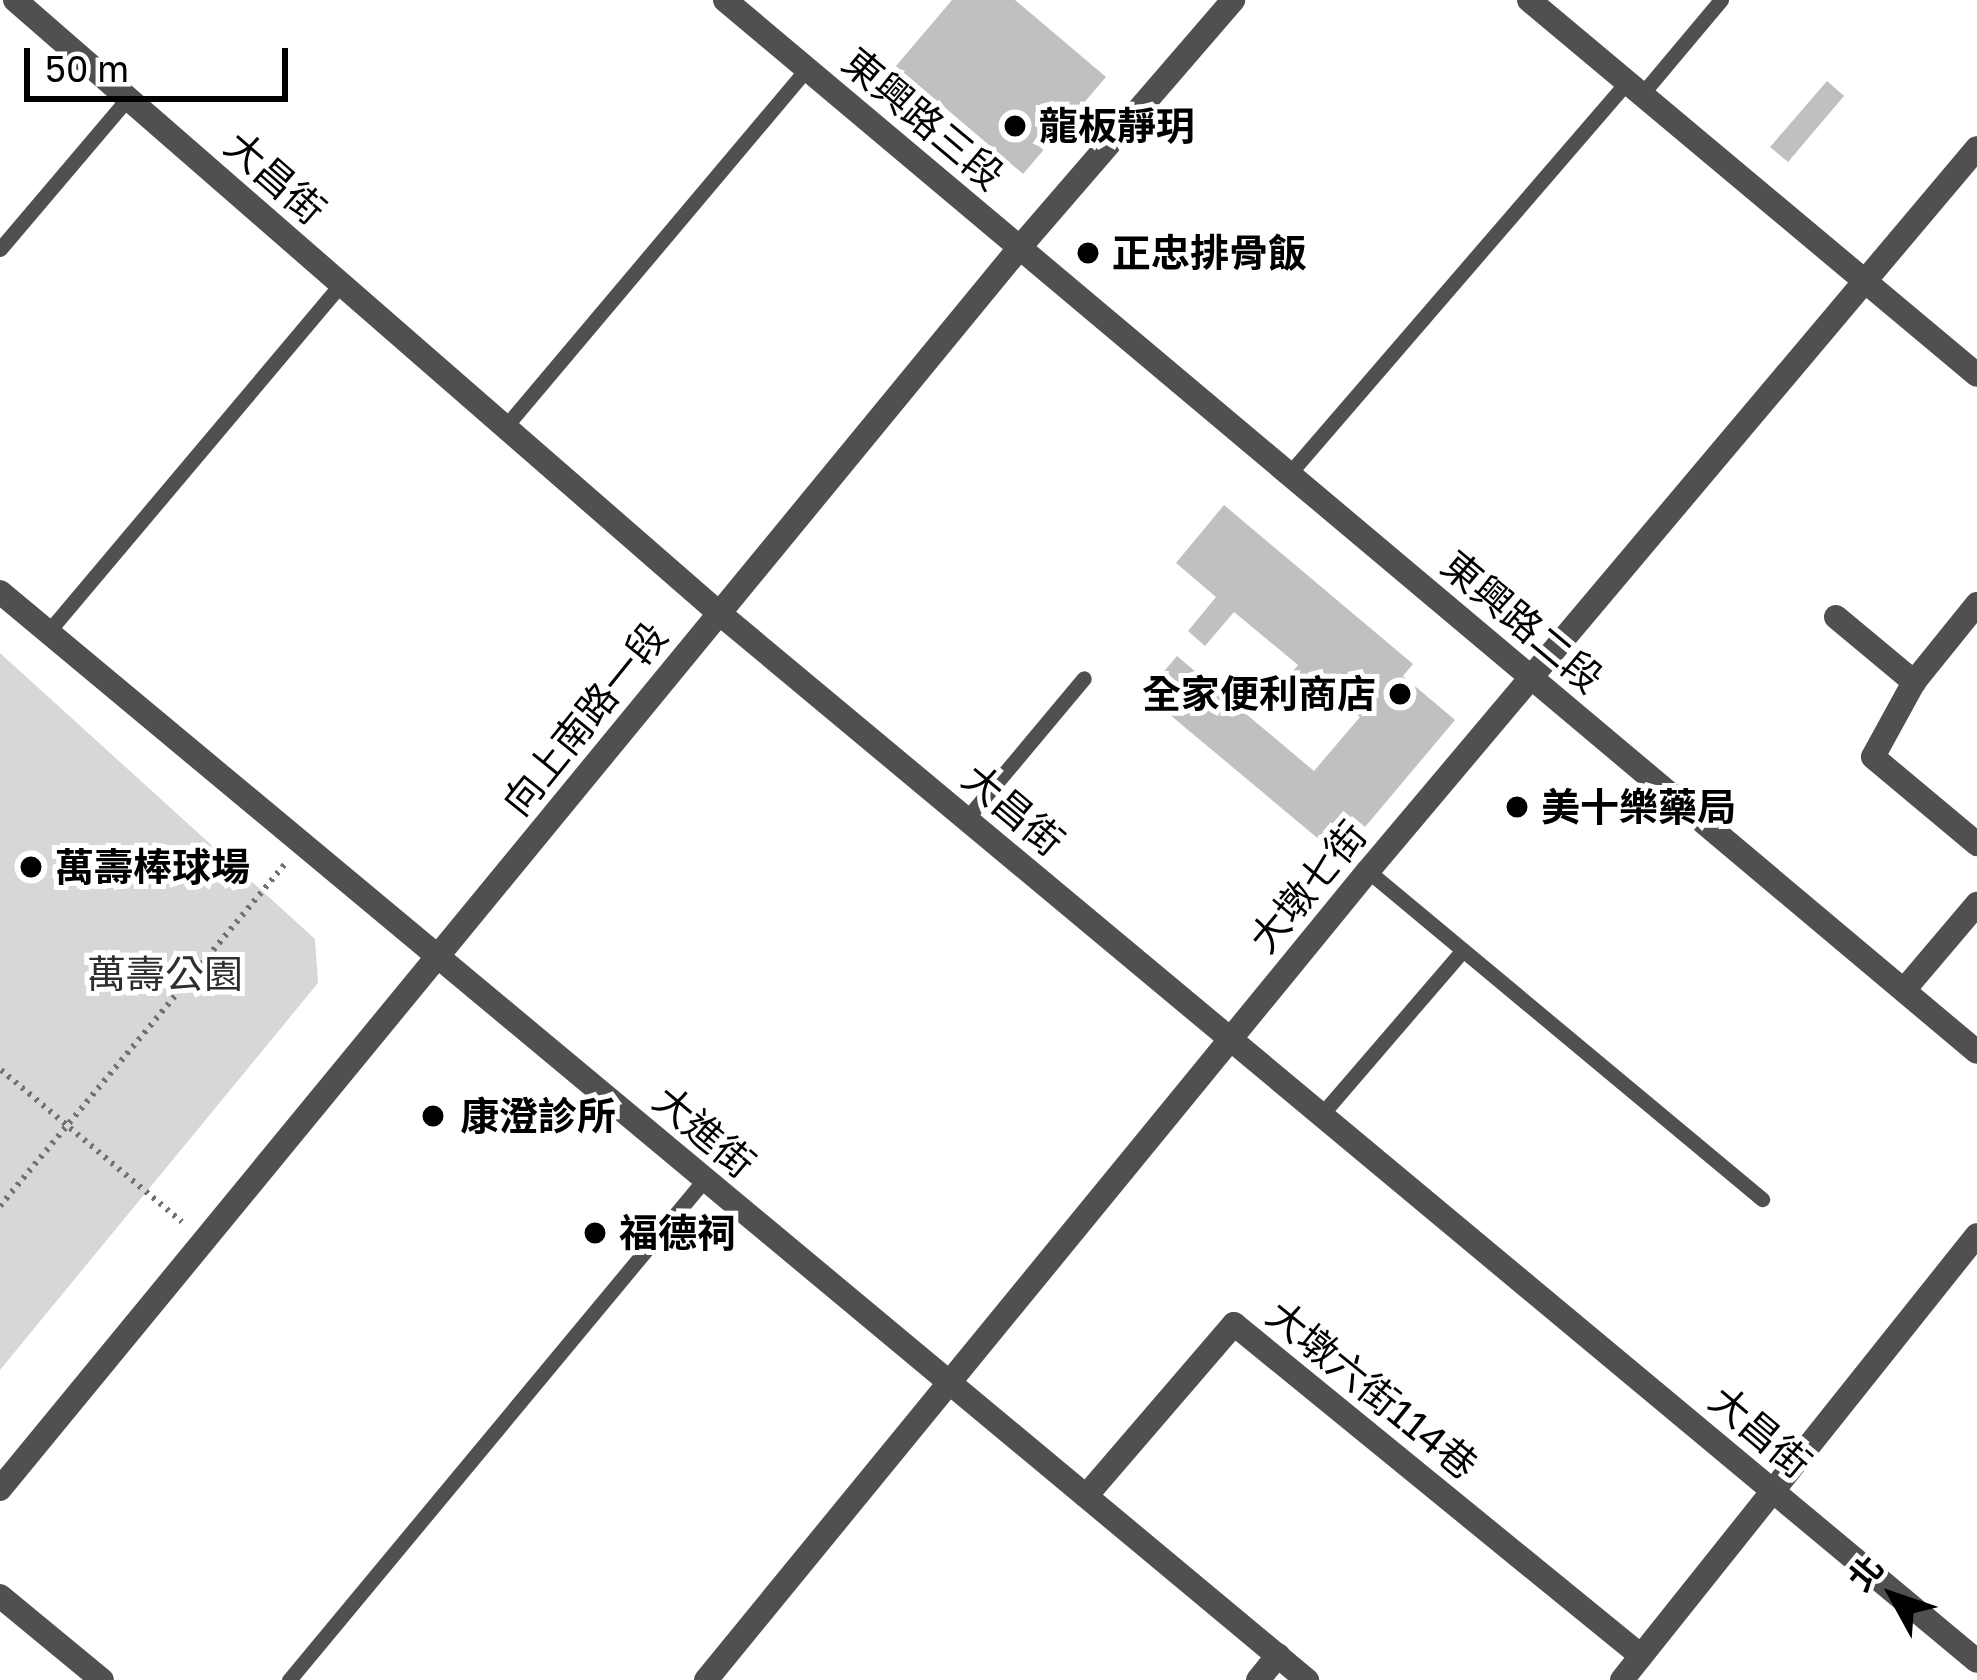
<!DOCTYPE html>
<html>
<head>
<meta charset="utf-8">
<style>
  body { margin:0 }
  #map { position:relative; width:1977px; height:1680px; overflow:hidden; background:#fff; font-family:"Golos Text","Noto Sans TC",sans-serif }
  div>[style] { position:absolute }
  .green>* { inset:0; background:#d7d7d7 }
  .building>* { inset:0; background:#c0c0c0 }
  .path>* { height:6px; margin-top:-3px; transform-origin:0; background:repeating-linear-gradient(90deg,#727272 0 3px,transparent 0 9px) }
  .service>* { height:15px; margin:-7.5px; padding:0 7.5px; transform-origin:7.5px; border-radius:7.5px; background:#505050 }
  .minor>* { height:24px; margin:-12px; padding:0 12px; transform-origin:12px; border-radius:12px; background:#505050 }
  .tertiary>* { height:24px; margin:-12px; padding:0 12px; transform-origin:12px; border-radius:12px; background:#505050 }
  .dots>* { width:33px; height:33px; translate:-50% -50%; box-sizing:border-box; border:6px solid #fff; border-radius:50% }
  span { translate:-50% -50%; white-space:nowrap; text-align:center; line-height:1.15; -webkit-text-stroke:10px #fff; paint-order:stroke }
  .street-label { font-size:39px; color:#000 }
  .poi-label { font-size:39px; color:#000; font-weight:700 }
  .left { translate:0 -50%; text-align:left }
  .right { translate:-100% -50%; text-align:right }
  .park-label { font-size:39px; color:#2e2e2e }
  .north { position:absolute; left:1833px; top:1536px; width:120px; height:120px; -webkit-text-stroke:9px #fff; paint-order:stroke; rotate:310deg; font-size:33px; font-weight:700; line-height:48px; text-align:center; color:#000 }
  .north::after { content:''; display:block; margin:auto; width:42px; height:54px; background:#000; clip-path:polygon(50% 0,100% 100%,50% 72%,0 100%) }
  .scale { position:absolute; left:24px; top:48px; width:264px; height:54px; box-sizing:border-box; border:6px solid #000; border-top:0; padding-left:15px; font-size:36px; line-height:42px; white-space:nowrap; color:#000; -webkit-text-stroke:9px #fff; paint-order:stroke }
</style>
</head>
<body>
<div id="map">
  <div class="green">
    <i style="clip-path:polygon(0 653px,315px 939px,318px 983px,0 1370px)"></i>
  </div>
  <div class="building">
    <i style="clip-path:polygon(952px 0,1015px 0,1106px 77px,1023px 174px,896px 66px)"></i>
    <i style="clip-path:polygon(1827px 81px,1844px 96px,1788px 162px,1770px 147px)"></i>
    <i style="clip-path:polygon(1224px 505px,1413px 664px,1403px 676px,1455px 720px,1365px 827px,1352px 816px,1327px 846px,1145px 694px,1177px 656px,1314px 771px,1360px 717px,1311px 676px,1284px 709px,1270px 698px,1298px 665px,1234px 612px,1205px 646px,1188px 631px,1216px 597px,1176px 563px)"></i>
  </div>
  <div class="path">
    <i style="left:1px;top:1070px;width:236px;rotate:40deg"></i>
    <i style="left:0;top:1206px;width:447px;rotate:-50.2deg"></i>
  </div>
  <div class="service">
    <i style="left:1642px;top:94px;width:123px;rotate:-50deg"></i>
    <i style="left:0;top:249px;width:198px;rotate:-49.7deg"></i>
    <i style="left:506px;top:426px;width:467px;rotate:-49.9deg"></i>
    <i style="left:1289px;top:474px;width:518px;rotate:-49.23deg"></i>
    <i style="left:48px;top:632px;width:456px;rotate:-49.9deg"></i>
    <i style="left:967px;top:818px;width:182px;rotate:-50.1deg"></i>
    <i style="left:1368px;top:871px;width:513px;rotate:39.78deg"></i>
    <i style="left:1322px;top:1114px;width:216px;rotate:-49.3deg"></i>
    <i style="left:289px;top:1680px;width:651px;rotate:-50.3deg"></i>
  </div>
  <div class="minor">
    <i style="left:15px;top:0;width:933px;rotate:41.05deg"></i>
    <i style="left:719px;top:613px;width:1637px;rotate:39.8deg"></i>
    <i style="left:1529px;top:0;width:584px;rotate:39.93deg"></i>
    <i style="left:0;top:592px;width:1701px;rotate:39.78deg"></i>
    <i style="left:1977px;top:604px;width:100px;rotate:128.9deg"></i>
    <i style="left:1914px;top:682px;width:85px;rotate:118.7deg"></i>
    <i style="left:1873px;top:757px;width:136px;rotate:39.9deg"></i>
    <i style="left:1836px;top:617px;width:102px;rotate:39.8deg"></i>
    <i style="left:1904px;top:990px;width:113px;rotate:-49.7deg"></i>
    <i style="left:0;top:1489px;width:1609px;rotate:-50.6deg"></i>
    <i style="left:1021px;top:246px;width:325px;rotate:-49.2deg"></i>
    <i style="left:1086px;top:1496px;width:227px;rotate:-49.3deg"></i>
    <i style="left:1234px;top:1324px;width:525px;rotate:39.2deg"></i>
    <i style="left:706px;top:1680px;width:1045px;rotate:-50.71deg"></i>
    <i style="left:1368px;top:871px;width:945px;rotate:-49.89deg"></i>
    <i style="left:1258px;top:1680px;width:32px;rotate:-51deg"></i>
    <i style="left:1622px;top:1680px;width:569px;rotate:-51.42deg"></i>
  </div>
  <div class="tertiary">
    <i style="left:725px;top:0;width:1635px;rotate:40.04deg"></i>
    <i style="left:0;top:1596px;width:132px;rotate:39.5deg"></i>
  </div>
  <div class="dots">
    <i style="left:1015px;top:126px;background:#000"></i>
    <i style="left:1088px;top:253px;background:#000"></i>
    <i style="left:1400px;top:694px;background:#000"></i>
    <i style="left:1517px;top:807px;background:#000"></i>
    <i style="left:31px;top:867px;background:#000"></i>
    <i style="left:433px;top:1116px;background:#000"></i>
    <i style="left:595px;top:1233px;background:#000"></i>
  </div>
  <div class="street-label">
    <span style="left:923px;top:119px;rotate:40deg">東興路三段</span>
    <span style="left:275px;top:178px;rotate:41deg">大昌街</span>
    <span style="left:1522px;top:622px;rotate:40deg">東興路二段</span>
    <span style="left:585px;top:719px;rotate:-51deg">向上南路一段</span>
    <span style="left:1013px;top:810px;rotate:40deg">大昌街</span>
    <span style="left:1308px;top:887px;rotate:-50deg">大墩七街</span>
    <span style="left:704px;top:1132px;rotate:40deg">大進街</span>
    <span style="left:1372px;top:1390px;rotate:39deg">大墩六街114巷</span>
    <span style="left:1760px;top:1432px;rotate:40deg">大昌街</span>
  </div>
  <div class="poi-label">
    <span class="left" style="left:1039px;top:126px">龍板靜玥</span>
    <span class="left" style="left:1112px;top:253px">正忠排骨飯</span>
    <span class="right" style="left:1376px;top:694px">全家便利商店</span>
    <span class="left" style="left:1541px;top:807px">美十樂藥局</span>
    <span class="left" style="left:55px;top:867px">萬壽棒球場</span>
    <span class="left" style="left:460px;top:1116px">康澄診所</span>
    <span class="left" style="left:619px;top:1233px">福德祠</span>
  </div>
  <div class="park-label">
    <span style="left:165px;top:974px">萬壽公園</span>
  </div>
  <div class="north">北</div>
  <div class="scale">50 m</div>
</div>
</body>
</html>
